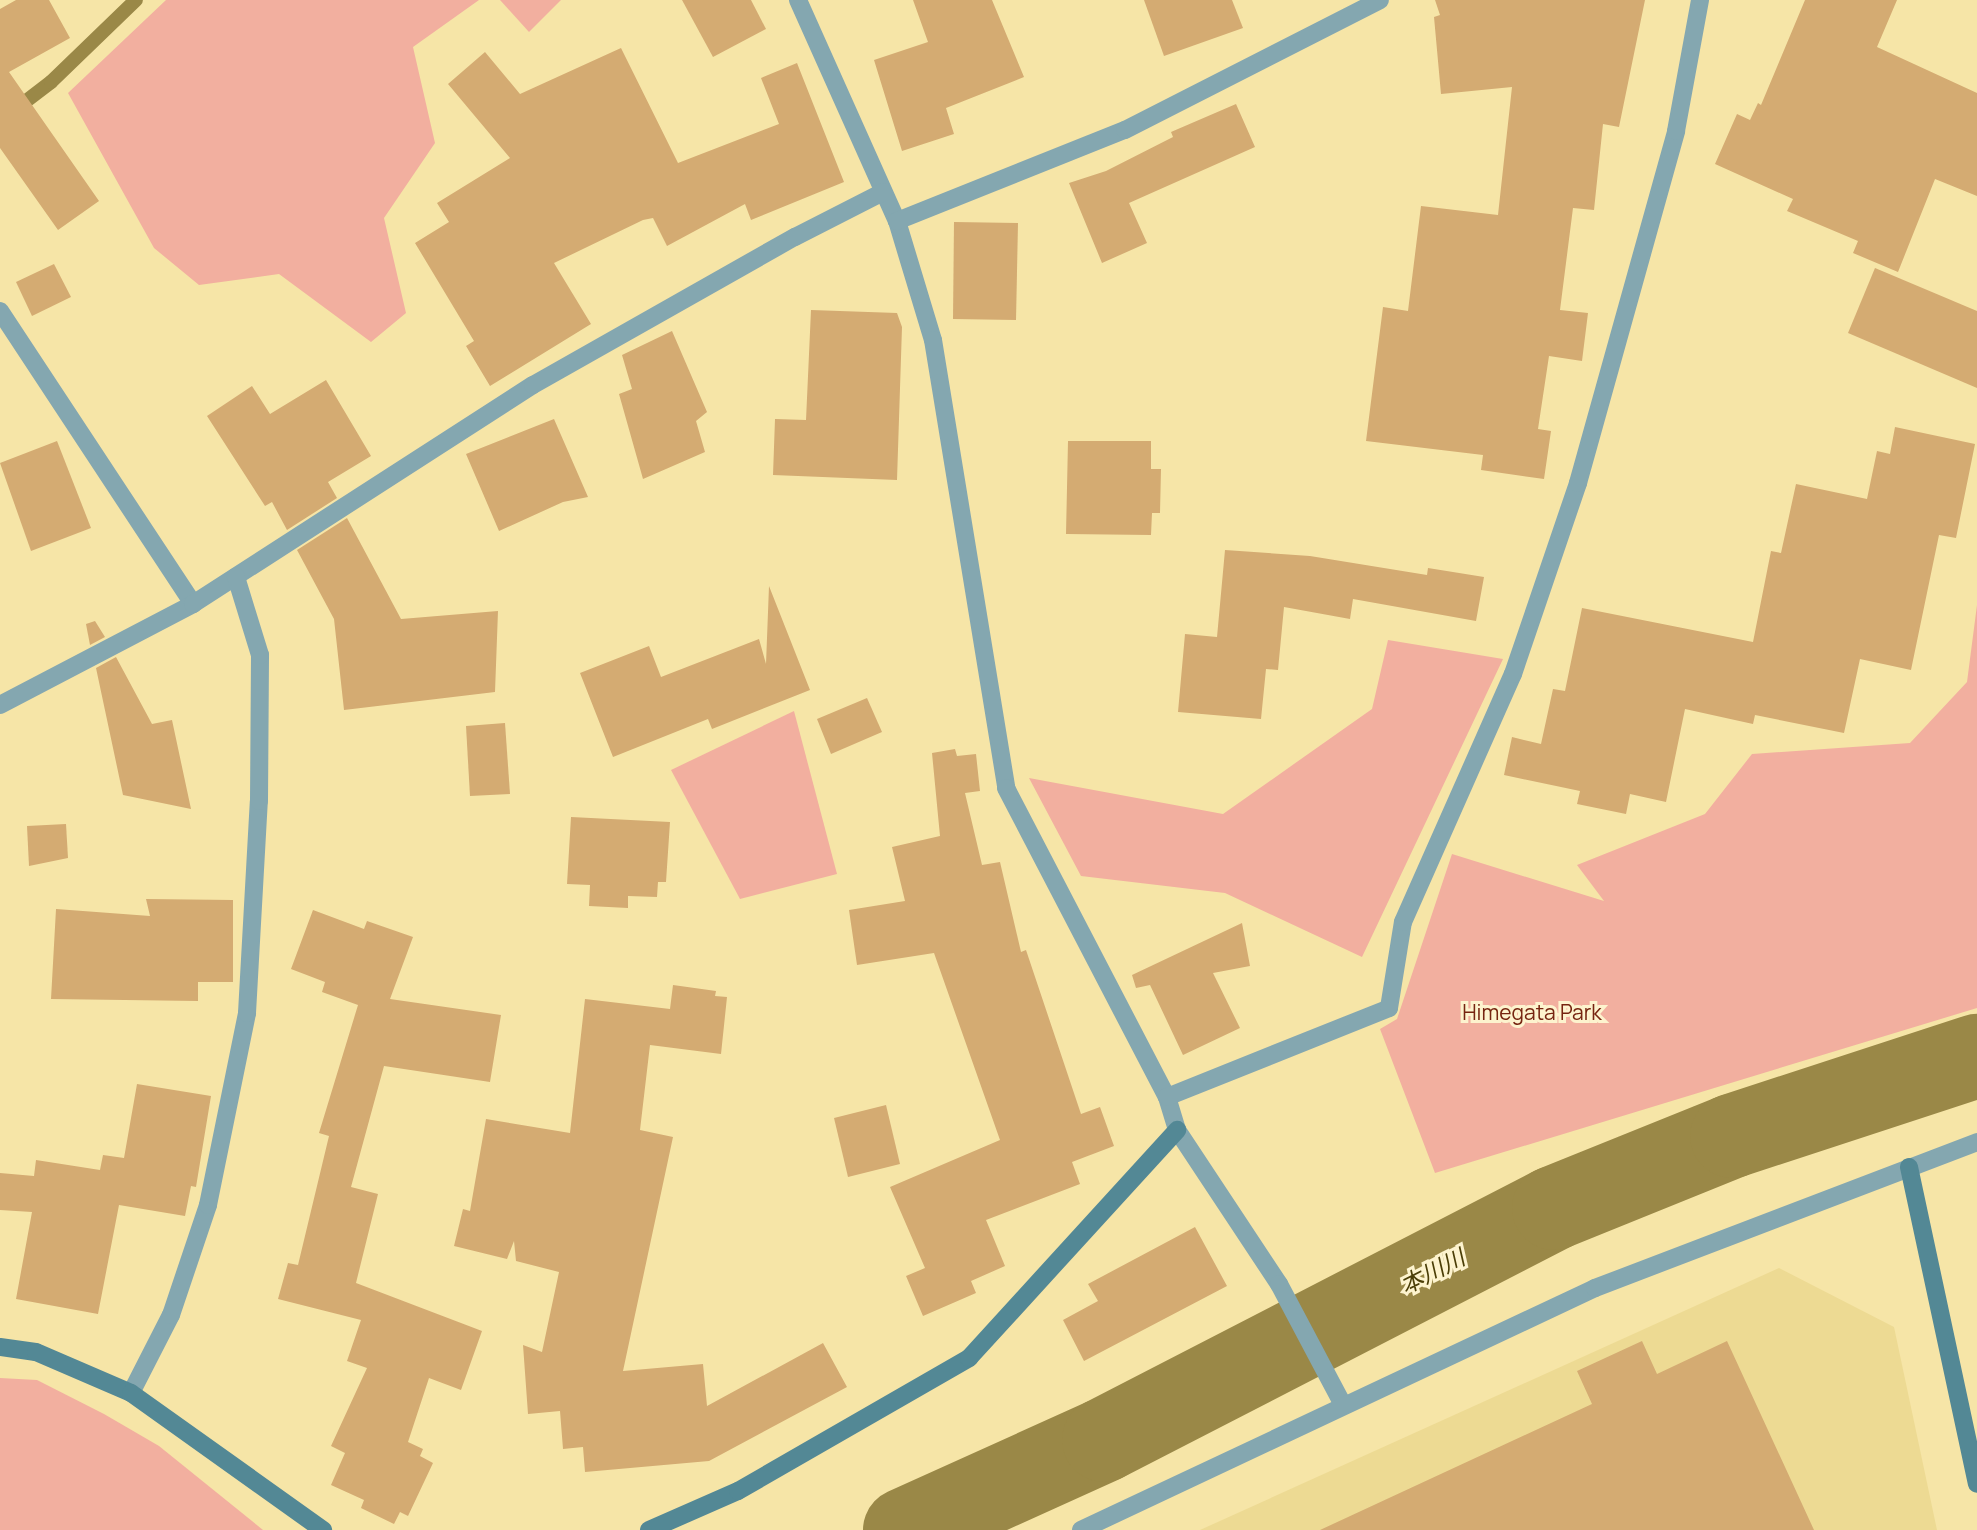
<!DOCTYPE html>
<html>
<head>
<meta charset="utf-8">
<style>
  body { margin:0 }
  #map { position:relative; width:1977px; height:1530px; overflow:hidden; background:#f6e5a7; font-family:Manrope,"Noto Sans JP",sans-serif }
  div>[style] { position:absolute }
  .built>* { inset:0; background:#edda93 }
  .green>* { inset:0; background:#f2af9f }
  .stream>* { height:14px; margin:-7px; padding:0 7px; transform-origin:7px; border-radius:7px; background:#9a8847 }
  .river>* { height:84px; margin:-42px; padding:0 42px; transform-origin:42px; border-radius:42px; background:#9a8847 }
  .building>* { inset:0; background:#d4ab72 }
  .street>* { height:18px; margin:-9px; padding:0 9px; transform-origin:9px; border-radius:9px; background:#84a7b0 }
  .secondary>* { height:18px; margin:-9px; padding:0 9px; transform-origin:9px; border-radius:9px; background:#538895 }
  span { translate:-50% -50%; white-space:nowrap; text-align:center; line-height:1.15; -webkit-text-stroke:6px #fdf3ce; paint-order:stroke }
  .park-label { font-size:21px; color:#762410 }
  .water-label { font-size:23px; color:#4b3e07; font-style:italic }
</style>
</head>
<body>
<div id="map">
  <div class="built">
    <i style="clip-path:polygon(1779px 1268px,1894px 1327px,1937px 1530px,1200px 1530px)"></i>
  </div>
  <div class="green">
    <i style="clip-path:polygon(166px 0,479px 0,413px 47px,435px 143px,384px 218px,406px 313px,371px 342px,279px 274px,199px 285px,154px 248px,68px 93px)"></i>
    <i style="clip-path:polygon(500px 0,561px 0,529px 32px)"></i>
    <i style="clip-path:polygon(1977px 605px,1977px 1008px,1435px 1173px,1380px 1029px,1397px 1019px,1452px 854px,1604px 901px,1577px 865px,1705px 814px,1752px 754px,1910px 743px,1967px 682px)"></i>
    <i style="clip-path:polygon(1388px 640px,1503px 659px,1362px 957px,1225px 893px,1081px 876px,1029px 778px,1223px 814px,1372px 709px)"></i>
    <i style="clip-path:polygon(794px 711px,837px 874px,740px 899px,671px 770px)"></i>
    <i style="clip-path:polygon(0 1378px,37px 1380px,104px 1414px,159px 1446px,263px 1530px,0 1530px)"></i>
  </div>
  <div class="stream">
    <i style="left:0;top:121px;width:64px;rotate:-37.4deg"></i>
    <i style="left:51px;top:82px;width:118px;rotate:-44deg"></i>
  </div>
  <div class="river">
    <i style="left:905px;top:1530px;width:218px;rotate:-24.3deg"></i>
    <i style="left:1104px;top:1440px;width:506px;rotate:-27.27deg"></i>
    <i style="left:1554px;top:1208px;width:192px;rotate:-22deg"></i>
    <i style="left:1732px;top:1136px;width:258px;rotate:-18.1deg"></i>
  </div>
  <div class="building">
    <i style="clip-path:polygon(16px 0,49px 0,70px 38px,9px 72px,99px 201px,58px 230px,0 148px,0 9px)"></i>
    <i style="clip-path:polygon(682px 0,751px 0,766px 29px,713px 57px)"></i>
    <i style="clip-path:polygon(913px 0,992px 0,1024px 77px,946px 108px,954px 134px,902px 151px,874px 60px,928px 42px)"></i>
    <i style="clip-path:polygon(1144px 0,1232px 0,1243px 28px,1164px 56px)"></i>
    <i style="clip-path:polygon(1435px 0,1645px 0,1619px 127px,1603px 124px,1594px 210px,1573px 208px,1560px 310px,1588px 313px,1582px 361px,1549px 356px,1538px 429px,1551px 431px,1544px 479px,1481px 470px,1483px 455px,1366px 441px,1383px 307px,1408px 311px,1421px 206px,1498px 215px,1512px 87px,1441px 94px,1434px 17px,1440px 15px)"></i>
    <i style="clip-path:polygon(1805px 0,1897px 0,1877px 47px,1977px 93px,1977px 196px,1935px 179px,1898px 272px,1853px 253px,1858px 241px,1787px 211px,1793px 199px,1715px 164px,1737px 114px,1750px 120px,1758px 103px,1761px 105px)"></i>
    <i style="clip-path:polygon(621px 48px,678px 163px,779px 124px,761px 78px,797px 63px,844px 182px,751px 220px,745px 204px,667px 246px,653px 218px,643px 220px,554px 263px,591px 324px,490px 386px,466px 346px,474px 341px,415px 243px,449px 222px,437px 203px,510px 158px,448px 84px,485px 52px,520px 94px)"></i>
    <i style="clip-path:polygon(1236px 104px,1255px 147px,1129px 203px,1147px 243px,1102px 263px,1069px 183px,1106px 171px,1173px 137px,1171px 132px)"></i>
    <i style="clip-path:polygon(954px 222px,1018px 223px,1016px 320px,953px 319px)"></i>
    <i style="clip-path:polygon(54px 264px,71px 297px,32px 316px,16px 282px)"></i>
    <i style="clip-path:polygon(1875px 268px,1977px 311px,1977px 388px,1848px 333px)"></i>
    <i style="clip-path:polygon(811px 310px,897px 313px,902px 327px,897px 480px,773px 475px,775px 419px,806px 420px)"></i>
    <i style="clip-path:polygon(672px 331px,707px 412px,696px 421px,705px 452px,643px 479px,619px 394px,632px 389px,622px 355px)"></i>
    <i style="clip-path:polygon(326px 380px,371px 456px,328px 482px,337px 498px,287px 530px,272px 502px,265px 506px,207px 416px,252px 386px,270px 414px)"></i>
    <i style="clip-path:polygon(554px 419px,588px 497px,563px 502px,499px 531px,466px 454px)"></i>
    <i style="clip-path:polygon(1895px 427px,1975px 444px,1956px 538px,1939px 535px,1911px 670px,1860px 659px,1844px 733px,1755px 715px,1753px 724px,1685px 709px,1666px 802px,1630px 794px,1626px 814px,1577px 804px,1580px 791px,1504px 775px,1512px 737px,1541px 744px,1553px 689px,1565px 691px,1582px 608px,1753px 642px,1771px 551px,1781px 553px,1796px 484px,1867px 499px,1877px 451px,1890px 454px)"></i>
    <i style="clip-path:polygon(57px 441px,91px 528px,31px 551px,0 463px)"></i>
    <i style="clip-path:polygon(1068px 441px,1151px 441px,1151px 469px,1161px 469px,1160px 513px,1152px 513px,1151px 535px,1066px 534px)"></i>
    <i style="clip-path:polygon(347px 518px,401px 619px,498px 611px,495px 692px,344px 710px,334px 619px,297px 550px)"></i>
    <i style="clip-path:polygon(1225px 550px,1310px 556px,1427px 575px,1428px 568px,1484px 577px,1476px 621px,1353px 599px,1350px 619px,1284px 607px,1278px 670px,1266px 669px,1261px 719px,1178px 712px,1185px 634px,1217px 637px)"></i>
    <i style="clip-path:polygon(769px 586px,810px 690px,712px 729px,708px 719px,613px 757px,580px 673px,649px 646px,661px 677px,759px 639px,766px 664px)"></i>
    <i style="clip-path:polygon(95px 621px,105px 637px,90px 645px,86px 624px)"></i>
    <i style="clip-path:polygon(116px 657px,152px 724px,172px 720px,191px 809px,123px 795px,96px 668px)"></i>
    <i style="clip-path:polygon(867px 698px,882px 732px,831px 754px,817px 719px)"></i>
    <i style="clip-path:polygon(505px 723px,510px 794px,470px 796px,466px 726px)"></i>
    <i style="clip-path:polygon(955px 749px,957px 756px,976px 754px,980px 791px,965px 793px,982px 865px,1000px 862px,1021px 952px,1026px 950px,1081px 1114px,1100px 1107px,1114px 1146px,1072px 1162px,1080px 1184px,986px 1220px,1005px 1266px,971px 1281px,976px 1293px,923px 1316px,906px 1276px,925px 1268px,890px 1187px,1000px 1140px,934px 953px,857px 965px,849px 910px,905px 901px,892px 847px,940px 836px,932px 753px)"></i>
    <i style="clip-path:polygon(571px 817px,670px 822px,666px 882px,658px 882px,657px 897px,628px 896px,628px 908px,589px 906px,590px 885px,567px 884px)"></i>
    <i style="clip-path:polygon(66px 824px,68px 858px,29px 866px,27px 826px)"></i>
    <i style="clip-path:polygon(146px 899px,233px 900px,233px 982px,198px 982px,198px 1001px,51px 999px,56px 909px,150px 916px)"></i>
    <i style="clip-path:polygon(313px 910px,364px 929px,367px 921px,413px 937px,390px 999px,501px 1015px,490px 1082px,384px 1066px,351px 1187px,378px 1194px,356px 1283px,482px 1331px,461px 1390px,429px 1378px,408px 1442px,423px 1449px,420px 1456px,433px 1463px,408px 1516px,400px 1512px,394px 1524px,361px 1508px,364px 1500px,331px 1485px,345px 1453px,331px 1446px,367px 1368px,347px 1361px,361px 1320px,278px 1299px,288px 1263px,298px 1265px,329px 1136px,319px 1133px,358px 1005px,322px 992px,325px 982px,291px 969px)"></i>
    <i style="clip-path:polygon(1242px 923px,1250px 966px,1213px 973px,1240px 1028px,1183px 1055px,1150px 985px,1136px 988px,1132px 975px)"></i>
    <i style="clip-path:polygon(673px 985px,716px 991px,715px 996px,727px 997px,721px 1054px,650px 1045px,640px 1130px,673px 1137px,623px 1371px,703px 1364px,707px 1406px,823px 1343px,847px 1387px,709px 1461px,585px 1472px,583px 1447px,563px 1449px,560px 1411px,528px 1414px,523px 1345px,542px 1352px,559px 1272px,516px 1261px,514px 1241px,507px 1259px,454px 1246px,463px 1209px,470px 1211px,486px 1119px,570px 1133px,585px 999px,670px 1009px)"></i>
    <i style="clip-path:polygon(137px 1084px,211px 1096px,196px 1187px,191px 1186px,185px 1216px,119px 1205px,98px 1314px,16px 1299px,32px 1212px,0 1210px,0 1173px,34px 1176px,36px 1160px,100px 1170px,103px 1155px,124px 1158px)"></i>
    <i style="clip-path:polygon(886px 1105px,900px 1164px,848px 1177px,834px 1118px)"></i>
    <i style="clip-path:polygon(1195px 1227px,1227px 1286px,1084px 1361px,1063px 1320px,1098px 1301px,1088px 1284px)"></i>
    <i style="clip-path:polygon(1642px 1341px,1657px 1374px,1727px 1341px,1814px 1530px,1320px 1530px,1592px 1404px,1577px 1371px)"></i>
  </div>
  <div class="street">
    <i style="left:798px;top:0;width:242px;rotate:65.9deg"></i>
    <i style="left:897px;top:221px;width:124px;rotate:73.2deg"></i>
    <i style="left:933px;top:340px;width:454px;rotate:80.7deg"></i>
    <i style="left:1006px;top:788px;width:348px;rotate:62.5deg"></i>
    <i style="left:1167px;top:1097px;width:34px;rotate:73deg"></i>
    <i style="left:1177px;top:1130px;width:185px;rotate:56.5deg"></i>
    <i style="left:1279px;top:1284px;width:137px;rotate:62.1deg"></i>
    <i style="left:897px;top:221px;width:245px;rotate:-21.8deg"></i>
    <i style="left:1125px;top:130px;width:286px;rotate:-27deg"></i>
    <i style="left:0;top:311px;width:351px;rotate:56.6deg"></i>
    <i style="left:0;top:705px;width:218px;rotate:-27.6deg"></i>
    <i style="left:193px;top:604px;width:404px;rotate:-32.8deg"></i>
    <i style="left:533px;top:385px;width:301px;rotate:-29.5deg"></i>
    <i style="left:795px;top:237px;width:99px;rotate:-27.1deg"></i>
    <i style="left:1167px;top:1097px;width:239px;rotate:-21.8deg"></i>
    <i style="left:1389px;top:1008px;width:87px;rotate:-80.8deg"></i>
    <i style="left:1403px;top:922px;width:271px;rotate:-66.1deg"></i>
    <i style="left:1513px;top:674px;width:202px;rotate:-71.2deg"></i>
    <i style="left:1578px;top:483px;width:365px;rotate:-74.4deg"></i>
    <i style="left:1676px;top:131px;width:133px;rotate:-79.6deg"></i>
    <i style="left:131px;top:1393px;width:88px;rotate:-62.9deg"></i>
    <i style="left:171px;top:1315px;width:116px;rotate:-71.4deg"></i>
    <i style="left:208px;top:1205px;width:196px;rotate:-78.5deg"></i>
    <i style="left:247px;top:1013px;width:212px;rotate:-86.8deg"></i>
    <i style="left:259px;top:801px;width:146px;rotate:-89.6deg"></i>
    <i style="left:260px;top:655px;width:82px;rotate:-107.1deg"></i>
    <i style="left:1081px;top:1530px;width:568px;rotate:-25.21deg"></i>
    <i style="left:1595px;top:1288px;width:409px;rotate:-20.9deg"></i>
  </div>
  <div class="secondary">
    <i style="left:1909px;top:1167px;width:324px;rotate:77.9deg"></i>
    <i style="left:0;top:1347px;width:36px;rotate:8deg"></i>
    <i style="left:36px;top:1352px;width:103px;rotate:23.3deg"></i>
    <i style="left:131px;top:1393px;width:236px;rotate:35.5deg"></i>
    <i style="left:649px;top:1530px;width:97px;rotate:-23.7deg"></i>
    <i style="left:738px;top:1491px;width:267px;rotate:-29.9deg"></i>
    <i style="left:969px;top:1358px;width:309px;rotate:-47.6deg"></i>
  </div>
  <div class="park-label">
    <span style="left:1532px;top:1012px">Himegata Park</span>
  </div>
  <div class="water-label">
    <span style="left:1432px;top:1271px;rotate:-27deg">本川川</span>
  </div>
</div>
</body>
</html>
